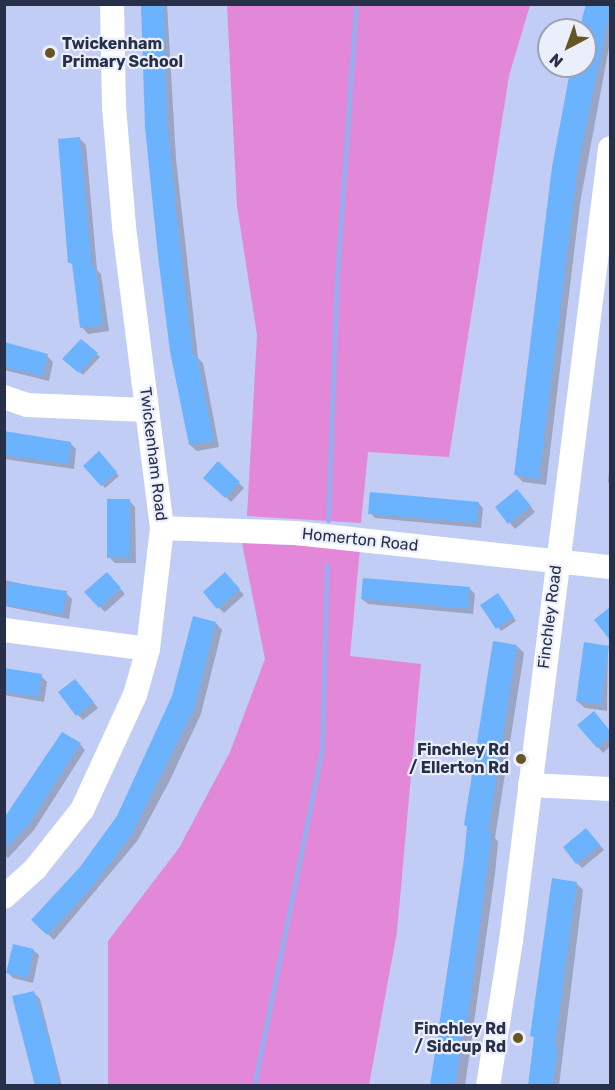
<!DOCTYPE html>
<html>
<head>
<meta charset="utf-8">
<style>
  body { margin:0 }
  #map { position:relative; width:615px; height:1090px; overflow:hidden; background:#c1cdf4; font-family:Rubik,sans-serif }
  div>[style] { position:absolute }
  .green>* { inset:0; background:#e388d8 }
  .shadow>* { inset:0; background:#0003 }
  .stream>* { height:5px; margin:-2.5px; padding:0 2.5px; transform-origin:2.5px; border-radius:2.5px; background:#99acef }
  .building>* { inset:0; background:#6cb3ff }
  .minor>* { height:24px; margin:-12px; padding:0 12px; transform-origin:12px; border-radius:12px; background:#fff }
  .dots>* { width:16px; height:16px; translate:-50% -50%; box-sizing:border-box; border:3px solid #ebeffc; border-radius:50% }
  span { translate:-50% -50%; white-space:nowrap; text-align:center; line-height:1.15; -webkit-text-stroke:4.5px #ebeffc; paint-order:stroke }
  .poi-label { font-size:16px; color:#282f48; font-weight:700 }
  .left { translate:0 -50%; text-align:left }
  .right { translate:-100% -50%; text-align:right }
  .street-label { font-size:16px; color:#282f48 }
  .frame { position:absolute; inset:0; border:6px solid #282f48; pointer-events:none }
  .north { position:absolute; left:537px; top:18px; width:60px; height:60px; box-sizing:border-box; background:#ebeffc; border:2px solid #9da2b4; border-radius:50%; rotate:221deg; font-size:16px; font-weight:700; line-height:24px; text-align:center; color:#282f48 }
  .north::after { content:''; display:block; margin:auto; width:21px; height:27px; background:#665623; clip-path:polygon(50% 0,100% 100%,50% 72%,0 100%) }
</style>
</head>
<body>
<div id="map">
  <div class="green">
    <i style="clip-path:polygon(227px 5px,530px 5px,509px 76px,449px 457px,368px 452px,361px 523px,247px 516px,257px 335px,237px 206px)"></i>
    <i style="clip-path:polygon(242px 543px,360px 548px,350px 656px,421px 664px,397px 932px,369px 1085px,108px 1086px,108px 941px,179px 848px,230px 752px,265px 659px)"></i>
  </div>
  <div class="shadow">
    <i style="clip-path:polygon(142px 4px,167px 4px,176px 159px,198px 358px,203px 363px,219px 447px,197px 451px,190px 445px)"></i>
    <i style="clip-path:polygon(588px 4px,610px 4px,610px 42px,580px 203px,546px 485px,523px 482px,516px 475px,553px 168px,572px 66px,585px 66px,585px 30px,581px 30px)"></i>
    <i style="clip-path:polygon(80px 139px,86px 145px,97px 270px,101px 274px,109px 331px,88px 334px,82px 327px,74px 267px,70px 262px)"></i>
    <i style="clip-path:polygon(81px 341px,100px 357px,83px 375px,64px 359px)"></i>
    <i style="clip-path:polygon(4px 344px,47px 356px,53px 362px,49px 381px,4px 370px)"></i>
    <i style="clip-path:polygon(4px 432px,70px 443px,76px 449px,74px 469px,4px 459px)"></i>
    <i style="clip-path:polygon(98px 453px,119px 476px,105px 488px,85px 466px)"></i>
    <i style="clip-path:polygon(610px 463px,610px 484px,608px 482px)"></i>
    <i style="clip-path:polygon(218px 464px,244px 488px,231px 502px,205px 477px)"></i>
    <i style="clip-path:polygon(522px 496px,535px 512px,515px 529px,497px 508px)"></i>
    <i style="clip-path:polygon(129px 500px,135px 507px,136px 563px,115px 563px,109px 557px)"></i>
    <i style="clip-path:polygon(478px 503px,483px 508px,481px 528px,375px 518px,370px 513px)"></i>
    <i style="clip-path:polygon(107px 574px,125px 594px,105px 612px,86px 592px)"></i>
    <i style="clip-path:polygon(4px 580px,66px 593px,72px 599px,69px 619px,4px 606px)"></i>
    <i style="clip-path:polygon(230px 580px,244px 595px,224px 613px,219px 608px)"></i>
    <i style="clip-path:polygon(470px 589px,475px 594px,473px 614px,368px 604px,362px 599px)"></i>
    <i style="clip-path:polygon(501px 598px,516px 621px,501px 631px,482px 606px)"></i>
    <i style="clip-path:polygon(216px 623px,222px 630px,201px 714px,170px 780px,138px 840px,54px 940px,33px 920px,81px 868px,118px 817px)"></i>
    <i style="clip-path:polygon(517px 646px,524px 653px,495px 838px,498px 842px,495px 874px,465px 1086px,434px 1086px,469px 828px,465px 825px)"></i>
    <i style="clip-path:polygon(608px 648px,607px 711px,585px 708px,577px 701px)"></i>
    <i style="clip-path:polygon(4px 670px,41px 676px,47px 682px,44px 702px,4px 695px)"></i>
    <i style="clip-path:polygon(80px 686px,98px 708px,83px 720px,78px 715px)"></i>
    <i style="clip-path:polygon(599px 718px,610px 732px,610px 746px,603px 753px,579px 725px)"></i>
    <i style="clip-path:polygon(80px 744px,85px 750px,34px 830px,8px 858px,4px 855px,4px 821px)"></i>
    <i style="clip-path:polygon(591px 835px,604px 850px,582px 868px,577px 863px)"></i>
    <i style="clip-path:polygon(576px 883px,583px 890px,559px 1086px,528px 1086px)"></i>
    <i style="clip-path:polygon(33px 950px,39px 955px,33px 983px,13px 978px,8px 973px)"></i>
    <i style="clip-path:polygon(34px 993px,40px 999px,62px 1086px,35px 1086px)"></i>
  </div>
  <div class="stream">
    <i style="left:328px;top:520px;width:243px;rotate:-87.9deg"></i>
    <i style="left:337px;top:277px;width:274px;rotate:-86deg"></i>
    <i style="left:254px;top:1086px;width:343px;rotate:-78.6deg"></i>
    <i style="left:322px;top:750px;width:185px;rotate:-88.5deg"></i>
  </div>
  <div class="building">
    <i style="clip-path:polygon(141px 4px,164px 4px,167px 121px,180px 247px,193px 355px,197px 355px,214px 441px,189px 445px,170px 351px,158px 256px,145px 127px)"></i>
    <i style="clip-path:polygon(586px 4px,610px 4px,610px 10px,578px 166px,539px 479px,514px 475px,552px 167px,571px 66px,585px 68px,585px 30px,579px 30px)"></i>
    <i style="clip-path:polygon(80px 137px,92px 267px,96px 267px,103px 325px,80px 328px,72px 263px,68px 263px,58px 139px)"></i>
    <i style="clip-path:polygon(81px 339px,98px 353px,79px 373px,62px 359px)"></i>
    <i style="clip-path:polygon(4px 342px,48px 354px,43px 376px,4px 367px)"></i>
    <i style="clip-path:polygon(4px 431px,71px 442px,69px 464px,4px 455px)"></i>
    <i style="clip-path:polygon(99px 451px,117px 472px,101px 486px,83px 466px)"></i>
    <i style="clip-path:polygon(218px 461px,240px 482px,225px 498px,203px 478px)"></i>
    <i style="clip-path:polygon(517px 489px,531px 506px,508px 524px,495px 507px)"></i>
    <i style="clip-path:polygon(370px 492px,479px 502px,477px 523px,368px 514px)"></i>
    <i style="clip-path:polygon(107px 499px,130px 499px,130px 558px,107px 558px)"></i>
    <i style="clip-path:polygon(107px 572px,121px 588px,99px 608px,84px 592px)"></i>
    <i style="clip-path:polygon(225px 572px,240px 589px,217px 609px,203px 592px)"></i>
    <i style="clip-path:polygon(363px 578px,470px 587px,468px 609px,361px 599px)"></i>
    <i style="clip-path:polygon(8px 582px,67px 591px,63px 614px,5px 605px)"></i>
    <i style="clip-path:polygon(498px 593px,514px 617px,496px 629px,480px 605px)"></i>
    <i style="clip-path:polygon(610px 607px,610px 640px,594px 620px)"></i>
    <i style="clip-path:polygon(193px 616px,216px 622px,195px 707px,132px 834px,92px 887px,47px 935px,31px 920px,80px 867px,117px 816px,172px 696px)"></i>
    <i style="clip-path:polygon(493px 641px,517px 645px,488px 833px,492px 833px,467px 1023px,464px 1023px,455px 1086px,430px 1086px,464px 859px,467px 826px,464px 825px)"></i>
    <i style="clip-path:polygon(584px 642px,609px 646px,601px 705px,576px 701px)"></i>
    <i style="clip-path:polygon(4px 668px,42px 674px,38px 697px,4px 692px)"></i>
    <i style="clip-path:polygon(75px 679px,94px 702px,76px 716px,58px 692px)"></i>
    <i style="clip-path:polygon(594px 711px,610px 731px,610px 737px,597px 748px,577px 725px)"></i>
    <i style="clip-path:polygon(62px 732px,81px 743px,29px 824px,4px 850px,4px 818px)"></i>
    <i style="clip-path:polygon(586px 828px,600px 845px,576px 864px,563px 847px)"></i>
    <i style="clip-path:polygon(552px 878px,577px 882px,555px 1046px,558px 1046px,553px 1086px,528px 1086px,534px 1037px,530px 1036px)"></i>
    <i style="clip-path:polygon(13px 944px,34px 949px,28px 978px,6px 973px)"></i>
    <i style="clip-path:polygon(34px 991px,54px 1055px,59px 1086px,35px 1086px,12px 996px)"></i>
  </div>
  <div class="minor">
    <i style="left:4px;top:397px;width:24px;rotate:19deg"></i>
    <i style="left:27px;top:405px;width:119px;rotate:2.4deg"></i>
    <i style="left:162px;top:528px;width:134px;rotate:2.1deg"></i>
    <i style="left:296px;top:533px;width:316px;rotate:6.2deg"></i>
    <i style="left:4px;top:630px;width:145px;rotate:7.5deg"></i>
    <i style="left:530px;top:785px;width:80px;rotate:2.9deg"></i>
    <i style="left:4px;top:897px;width:42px;rotate:-42.1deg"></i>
    <i style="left:35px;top:869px;width:75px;rotate:-51.5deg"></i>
    <i style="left:82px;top:810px;width:127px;rotate:-65.3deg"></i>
    <i style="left:135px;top:695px;width:48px;rotate:-74.2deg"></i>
    <i style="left:148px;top:649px;width:122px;rotate:-83.4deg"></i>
    <i style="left:162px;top:528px;width:304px;rotate:-97.2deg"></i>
    <i style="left:124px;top:226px;width:119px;rotate:-94.8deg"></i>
    <i style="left:114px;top:107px;width:103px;rotate:-91.1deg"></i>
    <i style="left:488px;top:1086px;width:147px;rotate:-81deg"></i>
    <i style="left:511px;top:941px;width:799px;rotate:-82.88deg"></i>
  </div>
  <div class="dots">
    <i style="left:50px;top:53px;background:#665623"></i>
    <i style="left:521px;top:759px;background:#665623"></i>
    <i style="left:518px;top:1038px;background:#665623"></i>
  </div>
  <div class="poi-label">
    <span class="left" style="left:62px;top:53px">Twickenham<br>Primary School</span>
    <span class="right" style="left:509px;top:759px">Finchley Rd<br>/ Ellerton Rd</span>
    <span class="right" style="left:506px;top:1038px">Finchley Rd<br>/ Sidcup Rd</span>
  </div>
  <div class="street-label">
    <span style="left:153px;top:454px;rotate:83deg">Twickenham Road</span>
    <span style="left:360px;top:540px;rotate:6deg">Homerton Road</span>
    <span style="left:550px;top:617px;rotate:-83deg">Finchley Road</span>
  </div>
  <div class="frame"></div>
  <div class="north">N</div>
</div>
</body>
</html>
